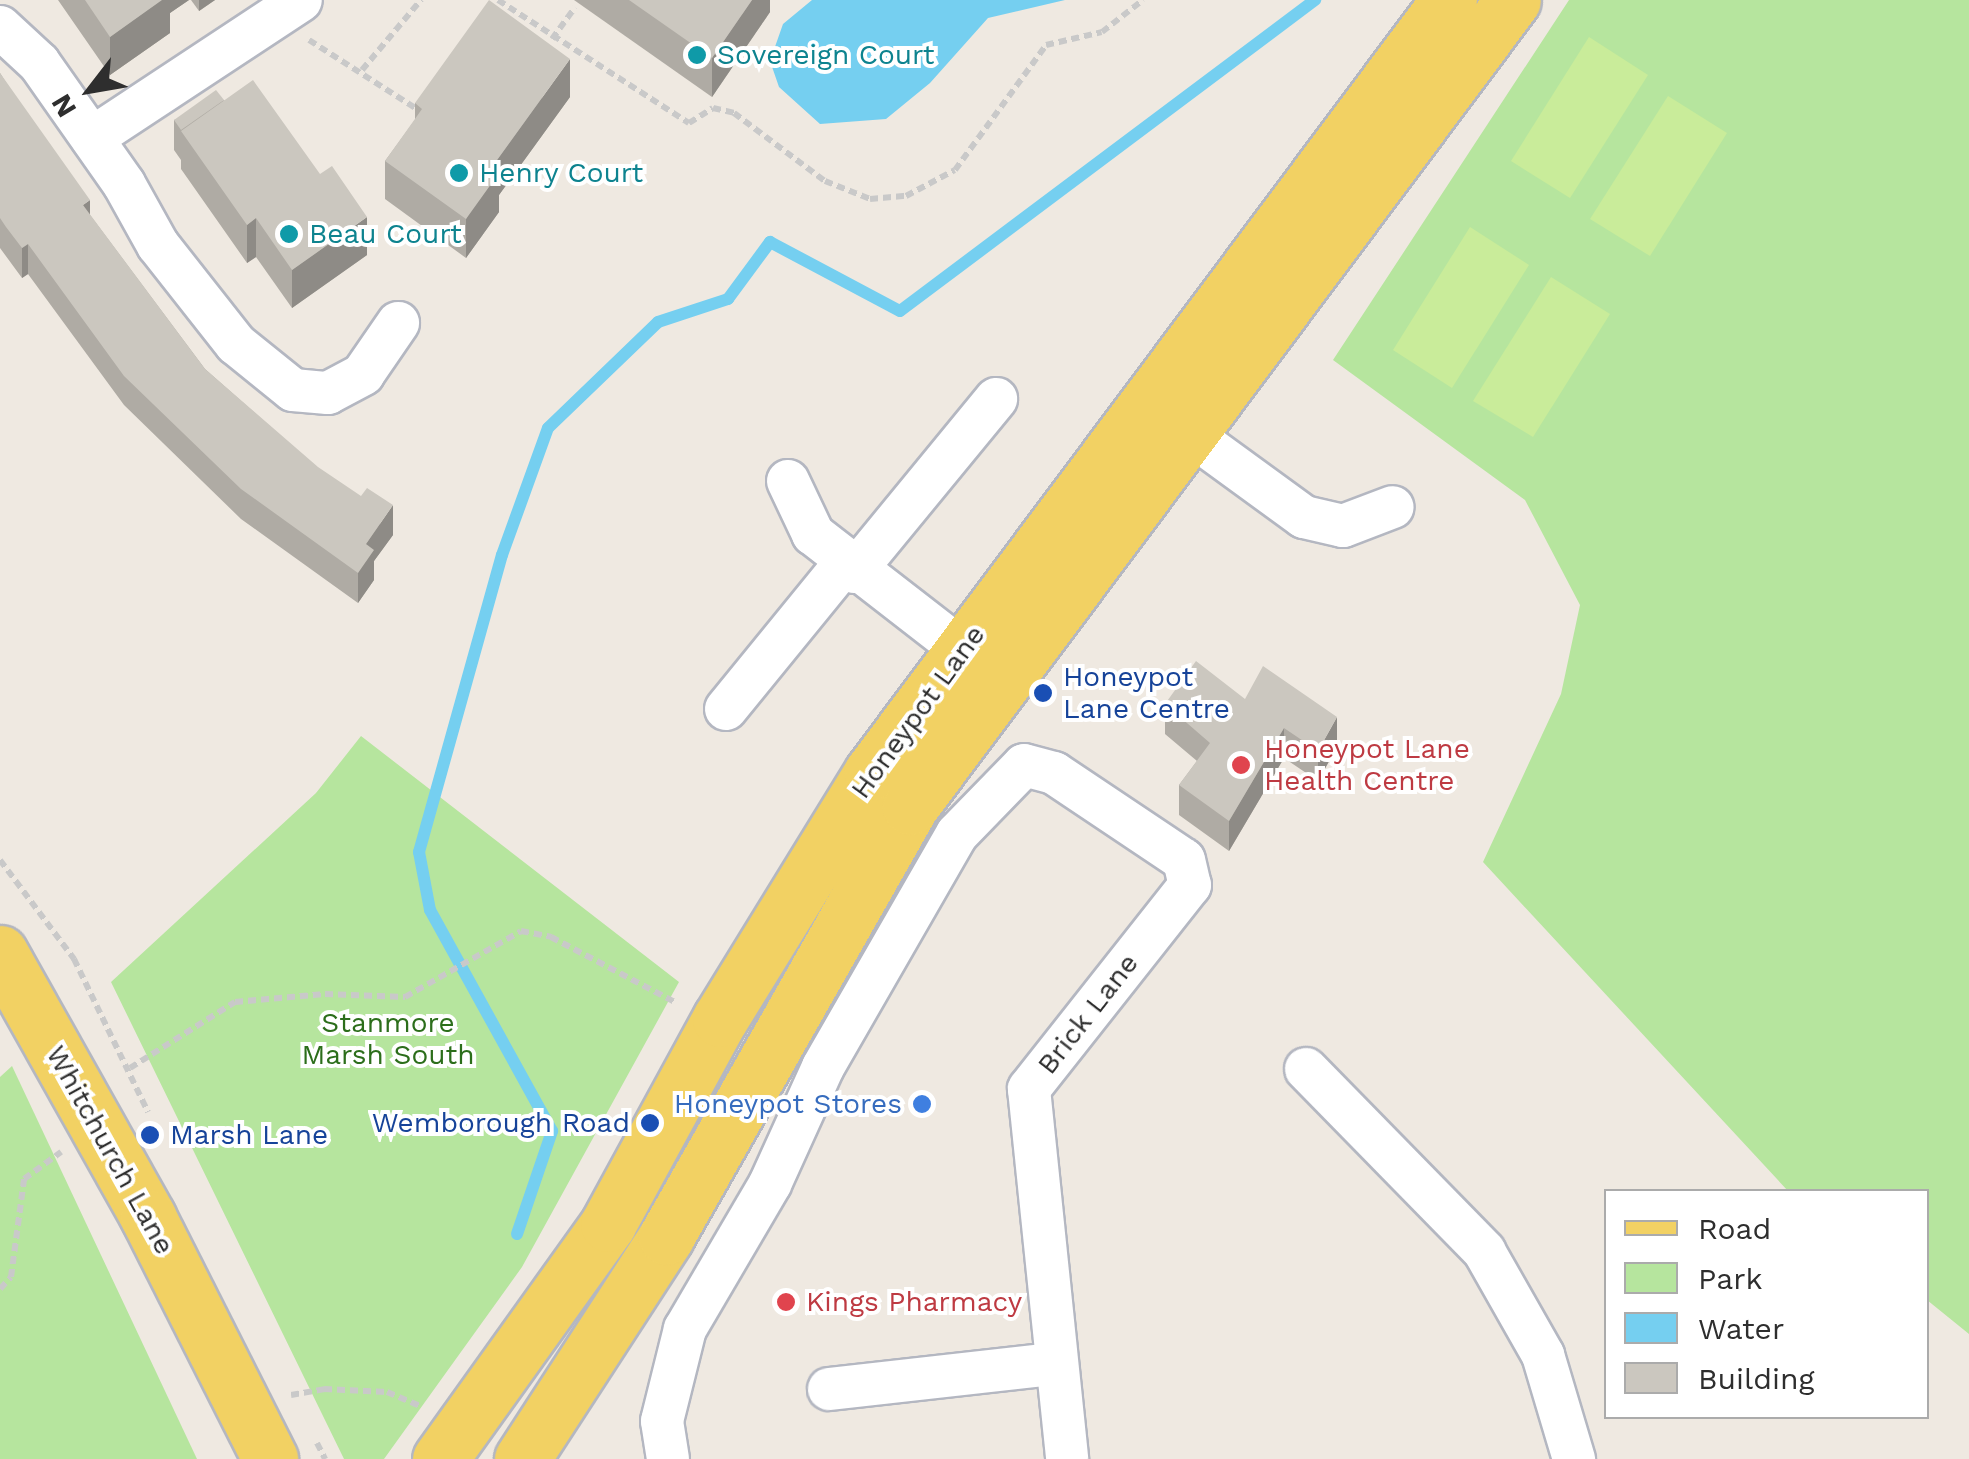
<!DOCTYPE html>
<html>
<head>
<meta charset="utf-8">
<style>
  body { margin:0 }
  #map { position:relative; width:1969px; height:1459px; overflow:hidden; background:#efe9e1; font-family:"Work Sans",sans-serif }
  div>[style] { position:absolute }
  .green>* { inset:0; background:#b6e59e }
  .pitch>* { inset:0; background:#c9ec9a }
  .water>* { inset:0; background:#75cff0 }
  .stream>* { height:12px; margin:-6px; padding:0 6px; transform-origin:6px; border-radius:6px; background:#75cff0 }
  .path>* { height:6px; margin-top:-3px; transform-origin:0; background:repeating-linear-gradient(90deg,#c9c9c9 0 8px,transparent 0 13px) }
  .roads { filter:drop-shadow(2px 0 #b4b7c1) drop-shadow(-2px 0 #b4b7c1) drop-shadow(0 2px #b4b7c1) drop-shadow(0 -2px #b4b7c1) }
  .minor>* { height:42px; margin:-21px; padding:0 21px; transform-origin:21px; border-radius:21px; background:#fff }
  .major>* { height:55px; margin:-27.5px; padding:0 27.5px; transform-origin:27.5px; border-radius:27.5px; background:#f2d163 }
  .wall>* { inset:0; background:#afaba4 }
  .shaded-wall>* { inset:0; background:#8e8b86 }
  .building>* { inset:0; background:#cbc7bf }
  .dots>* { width:28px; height:28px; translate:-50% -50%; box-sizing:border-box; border:5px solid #fff; border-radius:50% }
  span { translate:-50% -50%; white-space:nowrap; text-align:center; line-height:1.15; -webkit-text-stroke:8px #fff; paint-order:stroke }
  .culture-label { font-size:28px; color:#0d838f }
  .left { translate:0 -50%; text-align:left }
  .transit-label { font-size:28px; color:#164399 }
  .right { translate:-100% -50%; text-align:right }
  .street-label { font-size:28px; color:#2e2e2e }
  .health-label { font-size:28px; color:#be3a42 }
  .park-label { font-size:28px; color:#2c6e1b }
  .shop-label { font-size:28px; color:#366cbe }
  .legend { position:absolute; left:1604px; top:1189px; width:325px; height:230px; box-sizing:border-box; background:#fff; border:2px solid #ababab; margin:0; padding:12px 18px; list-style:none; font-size:30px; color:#2e2e2e }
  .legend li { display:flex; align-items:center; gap:20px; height:50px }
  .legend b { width:50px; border:2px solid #ababab }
  .north { position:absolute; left:40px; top:40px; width:100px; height:100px; -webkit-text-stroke:8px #fff; paint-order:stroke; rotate:239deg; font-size:28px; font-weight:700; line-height:40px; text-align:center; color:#2e2e2e }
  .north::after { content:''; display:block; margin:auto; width:35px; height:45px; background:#2e2e2e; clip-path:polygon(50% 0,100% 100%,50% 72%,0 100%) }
</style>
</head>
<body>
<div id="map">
  <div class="green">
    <i style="clip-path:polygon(1569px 0,1969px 0,1969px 1334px,1927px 1300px,1926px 1192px,1788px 1191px,1483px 862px,1561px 694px,1580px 605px,1525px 500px,1333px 360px)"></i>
    <i style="clip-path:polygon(361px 736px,679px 982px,522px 1267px,384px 1459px,344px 1459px,111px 982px,316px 793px)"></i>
    <i style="clip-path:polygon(12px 1066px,197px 1459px,0 1459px,0 1077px)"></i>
  </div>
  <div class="pitch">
    <i style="clip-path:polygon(1589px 37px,1648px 75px,1570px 198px,1511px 161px)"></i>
    <i style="clip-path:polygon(1668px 96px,1727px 133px,1650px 256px,1590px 219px)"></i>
    <i style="clip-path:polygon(1470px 227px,1529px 265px,1452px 388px,1393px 350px)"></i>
    <i style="clip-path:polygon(1551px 277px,1610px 314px,1533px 437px,1473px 401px)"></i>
  </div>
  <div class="water">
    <i style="clip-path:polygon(812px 0,1065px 0,988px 18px,930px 83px,886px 119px,820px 124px,779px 87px,770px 61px,783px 24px)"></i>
  </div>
  <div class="stream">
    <i style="left:517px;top:1234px;width:109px;rotate:-71.2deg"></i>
    <i style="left:552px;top:1131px;width:252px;rotate:-118.9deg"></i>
    <i style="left:430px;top:910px;width:59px;rotate:-100.7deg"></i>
    <i style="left:419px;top:852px;width:308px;rotate:-74.4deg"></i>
    <i style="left:502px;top:555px;width:135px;rotate:-70.1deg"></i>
    <i style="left:548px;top:428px;width:153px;rotate:-43.9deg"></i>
    <i style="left:658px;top:322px;width:74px;rotate:-18.2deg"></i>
    <i style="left:728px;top:299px;width:71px;rotate:-53.6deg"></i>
    <i style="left:770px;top:242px;width:147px;rotate:28deg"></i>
    <i style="left:900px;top:311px;width:519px;rotate:-36.85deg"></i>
  </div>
  <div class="path">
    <i style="left:498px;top:0;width:227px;rotate:32.8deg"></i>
    <i style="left:689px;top:123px;width:28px;rotate:-32deg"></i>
    <i style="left:713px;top:108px;width:22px;rotate:13deg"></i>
    <i style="left:734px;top:113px;width:114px;rotate:36.8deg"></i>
    <i style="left:825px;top:181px;width:48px;rotate:21.8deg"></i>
    <i style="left:870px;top:199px;width:36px;rotate:-5deg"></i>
    <i style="left:906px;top:196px;width:55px;rotate:-28deg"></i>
    <i style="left:955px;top:170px;width:155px;rotate:-53.9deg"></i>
    <i style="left:1046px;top:45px;width:57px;rotate:-13.1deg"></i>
    <i style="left:1102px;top:32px;width:52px;rotate:-38deg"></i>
    <i style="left:552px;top:39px;width:39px;rotate:-54deg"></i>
    <i style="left:309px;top:40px;width:128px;rotate:32.6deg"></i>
    <i style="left:362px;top:70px;width:92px;rotate:-49.9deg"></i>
    <i style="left:0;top:860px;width:124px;rotate:53.2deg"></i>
    <i style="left:74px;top:959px;width:170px;rotate:64.2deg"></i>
    <i style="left:130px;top:1068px;width:124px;rotate:-32.2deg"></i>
    <i style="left:235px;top:1002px;width:90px;rotate:-5.1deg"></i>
    <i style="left:325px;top:994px;width:80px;rotate:2.1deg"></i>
    <i style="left:405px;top:997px;width:133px;rotate:-29.6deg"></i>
    <i style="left:521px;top:931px;width:31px;rotate:11deg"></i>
    <i style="left:551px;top:937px;width:140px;rotate:27.7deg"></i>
    <i style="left:0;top:1289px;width:16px;rotate:-47deg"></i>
    <i style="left:11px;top:1277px;width:99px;rotate:-82.4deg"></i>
    <i style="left:24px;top:1179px;width:46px;rotate:-36.1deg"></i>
    <i style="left:291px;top:1395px;width:34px;rotate:-10deg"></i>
    <i style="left:324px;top:1389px;width:63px;rotate:2.7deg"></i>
    <i style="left:387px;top:1392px;width:36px;rotate:23deg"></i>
    <i style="left:317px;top:1443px;width:18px;rotate:63deg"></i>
  </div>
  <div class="roads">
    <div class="minor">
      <i style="left:0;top:27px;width:53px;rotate:42.7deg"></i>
      <i style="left:39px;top:63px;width:148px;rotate:54.9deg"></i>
      <i style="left:124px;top:184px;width:70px;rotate:60.9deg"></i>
      <i style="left:158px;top:245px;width:126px;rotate:51.8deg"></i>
      <i style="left:236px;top:344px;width:73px;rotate:38.9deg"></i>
      <i style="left:293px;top:390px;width:35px;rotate:5deg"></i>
      <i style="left:328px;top:393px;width:40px;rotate:-28deg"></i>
      <i style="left:363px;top:374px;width:62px;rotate:-55.5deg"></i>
      <i style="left:92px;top:138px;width:250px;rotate:-33.4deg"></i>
      <i style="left:1190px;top:434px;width:141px;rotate:36.1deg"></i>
      <i style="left:1304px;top:517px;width:40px;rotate:13deg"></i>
      <i style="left:1343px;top:526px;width:53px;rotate:-20.8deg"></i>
      <i style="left:788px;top:481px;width:59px;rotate:64.7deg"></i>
      <i style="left:813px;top:534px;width:187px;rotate:37.8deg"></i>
      <i style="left:854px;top:572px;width:224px;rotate:-50.6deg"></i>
      <i style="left:726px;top:709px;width:188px;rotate:-50.8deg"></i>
      <i style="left:1306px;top:1069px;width:255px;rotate:45.6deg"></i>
      <i style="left:1484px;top:1251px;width:120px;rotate:60.4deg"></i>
      <i style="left:1543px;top:1355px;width:109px;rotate:73.4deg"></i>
      <i style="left:829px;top:1389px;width:225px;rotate:-6.4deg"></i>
      <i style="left:668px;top:1459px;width:38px;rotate:-99deg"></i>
      <i style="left:662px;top:1421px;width:95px;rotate:-76deg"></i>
      <i style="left:685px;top:1329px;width:168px;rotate:-59.6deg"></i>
      <i style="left:770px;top:1184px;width:128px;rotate:-65.6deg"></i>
      <i style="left:823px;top:1067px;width:269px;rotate:-60.1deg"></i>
      <i style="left:957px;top:834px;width:96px;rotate:-45.8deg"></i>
      <i style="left:1024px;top:765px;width:31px;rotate:15deg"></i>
      <i style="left:1054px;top:773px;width:156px;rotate:33.8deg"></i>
      <i style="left:1184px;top:860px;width:26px;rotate:77deg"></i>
      <i style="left:1190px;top:885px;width:260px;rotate:128.3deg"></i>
      <i style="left:1029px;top:1089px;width:372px;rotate:84.1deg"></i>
    </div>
    <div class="major">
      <i style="left:0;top:953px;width:303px;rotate:60.7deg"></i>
      <i style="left:148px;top:1217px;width:271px;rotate:63.2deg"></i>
      <i style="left:440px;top:1459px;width:289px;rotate:-54.4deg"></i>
      <i style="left:608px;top:1224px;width:234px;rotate:-61.4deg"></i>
      <i style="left:720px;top:1019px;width:290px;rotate:-58.4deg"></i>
      <i style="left:872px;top:772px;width:964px;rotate:-53.23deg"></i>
      <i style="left:522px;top:1459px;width:265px;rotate:-57deg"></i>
      <i style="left:666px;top:1237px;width:494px;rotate:-60.4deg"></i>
      <i style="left:910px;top:807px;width:1007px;rotate:-53.23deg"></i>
    </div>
  </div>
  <div class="wall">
    <i style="clip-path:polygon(58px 0,189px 0,170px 13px,170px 33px,110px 75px)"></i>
    <i style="clip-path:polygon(191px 0,215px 0,199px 11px)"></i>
    <i style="clip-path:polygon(574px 0,770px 0,770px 12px,712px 97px)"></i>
    <i style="clip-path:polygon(0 73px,90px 215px,205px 369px,393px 535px,374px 561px,374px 580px,358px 603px,241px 519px,124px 405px,28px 274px,22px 278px,0 248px)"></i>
    <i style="clip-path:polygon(570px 97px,499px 195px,499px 212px,466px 258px,385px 199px,385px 161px,415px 120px,415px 103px)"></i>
    <i style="clip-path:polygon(224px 100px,367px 255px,292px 308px,256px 257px,247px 263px,181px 169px,181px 160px,174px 150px,174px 120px)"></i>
    <i style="clip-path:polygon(1245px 699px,1337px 747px,1318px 781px,1284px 758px,1229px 851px,1179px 815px,1179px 785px,1197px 761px,1165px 734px,1165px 704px)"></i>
  </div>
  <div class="shaded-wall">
    <i style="clip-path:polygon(161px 0,189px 0,170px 13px,170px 33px,110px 75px,110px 37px)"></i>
    <i style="clip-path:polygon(199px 0,215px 0,199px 11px)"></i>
    <i style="clip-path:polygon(752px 0,770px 0,770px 12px,712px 97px,712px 58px)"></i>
    <i style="clip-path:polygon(570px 59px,570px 97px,499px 195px,499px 212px,466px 258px,466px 219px,492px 167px)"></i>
    <i style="clip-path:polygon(90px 200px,90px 230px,83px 205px)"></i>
    <i style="clip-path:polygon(367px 217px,367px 255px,292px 308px,292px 270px)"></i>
    <i style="clip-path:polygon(256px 218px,256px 257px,247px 263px,247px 225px)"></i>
    <i style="clip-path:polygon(28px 244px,28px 274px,22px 278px,22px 248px)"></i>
    <i style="clip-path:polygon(393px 505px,393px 535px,374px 561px,374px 580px,358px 603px,358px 573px,366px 544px)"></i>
    <i style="clip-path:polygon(1337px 717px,1337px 747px,1318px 781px,1318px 751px)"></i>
    <i style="clip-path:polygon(1284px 728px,1284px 758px,1229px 851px,1229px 821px)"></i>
  </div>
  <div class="building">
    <i style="clip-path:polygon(85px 0,162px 0,110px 37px)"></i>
    <i style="clip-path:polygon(489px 0,570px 59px,492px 167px,499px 173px,466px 219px,385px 161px,422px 109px,415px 103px)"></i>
    <i style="clip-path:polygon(629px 0,752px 0,712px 58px)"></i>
    <i style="clip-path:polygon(0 73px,90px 200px,83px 205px,205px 369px,318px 467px,361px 496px,367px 488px,393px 505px,366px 544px,374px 550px,358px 573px,241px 489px,124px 376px,28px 244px,22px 248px,6px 227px,0 218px)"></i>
    <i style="clip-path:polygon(253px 80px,320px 174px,332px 166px,367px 217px,292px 270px,256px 218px,247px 225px,181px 131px)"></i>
    <i style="clip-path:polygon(216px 90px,224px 100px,181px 130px,174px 120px)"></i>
    <i style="clip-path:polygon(1196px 661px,1245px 699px,1263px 666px,1337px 717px,1318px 751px,1284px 728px,1229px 821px,1179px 785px,1210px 743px,1165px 704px)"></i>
  </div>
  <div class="dots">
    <i style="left:697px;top:55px;background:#0f9aa8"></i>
    <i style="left:459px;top:173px;background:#0f9aa8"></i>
    <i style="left:289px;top:234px;background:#0f9aa8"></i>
    <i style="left:1043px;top:693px;background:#1a4fb4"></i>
    <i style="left:1241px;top:765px;background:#e0444e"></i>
    <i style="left:922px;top:1104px;background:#3f7fe0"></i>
    <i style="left:650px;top:1123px;background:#1a4fb4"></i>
    <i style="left:150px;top:1135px;background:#1a4fb4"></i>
    <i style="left:786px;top:1302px;background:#e0444e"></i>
  </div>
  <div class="culture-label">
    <span class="left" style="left:717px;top:55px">Sovereign Court</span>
    <span class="left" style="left:479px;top:173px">Henry Court</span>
    <span class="left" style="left:309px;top:234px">Beau Court</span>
  </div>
  <div class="transit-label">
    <span class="left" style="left:1063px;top:693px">Honeypot<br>Lane Centre</span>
    <span class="right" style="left:630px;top:1123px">Wemborough Road</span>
    <span class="left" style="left:170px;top:1135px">Marsh Lane</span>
  </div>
  <div class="street-label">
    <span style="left:918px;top:712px;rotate:-54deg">Honeypot Lane</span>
    <span style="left:1088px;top:1014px;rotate:-52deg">Brick Lane</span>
    <span style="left:110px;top:1150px;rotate:61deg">Whitchurch Lane</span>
  </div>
  <div class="health-label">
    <span class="left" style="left:1264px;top:765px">Honeypot Lane<br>Health Centre</span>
    <span class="left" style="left:806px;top:1302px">Kings Pharmacy</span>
  </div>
  <div class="park-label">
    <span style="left:388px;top:1039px">Stanmore<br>Marsh South</span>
  </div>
  <div class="shop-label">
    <span class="right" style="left:902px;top:1104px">Honeypot Stores</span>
  </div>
  <ul class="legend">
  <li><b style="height:12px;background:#f2d163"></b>Road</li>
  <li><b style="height:28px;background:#b6e59e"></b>Park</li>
  <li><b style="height:28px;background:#75cff0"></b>Water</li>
  <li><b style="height:28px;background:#cbc7bf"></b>Building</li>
  </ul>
  <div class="north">N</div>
</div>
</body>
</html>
